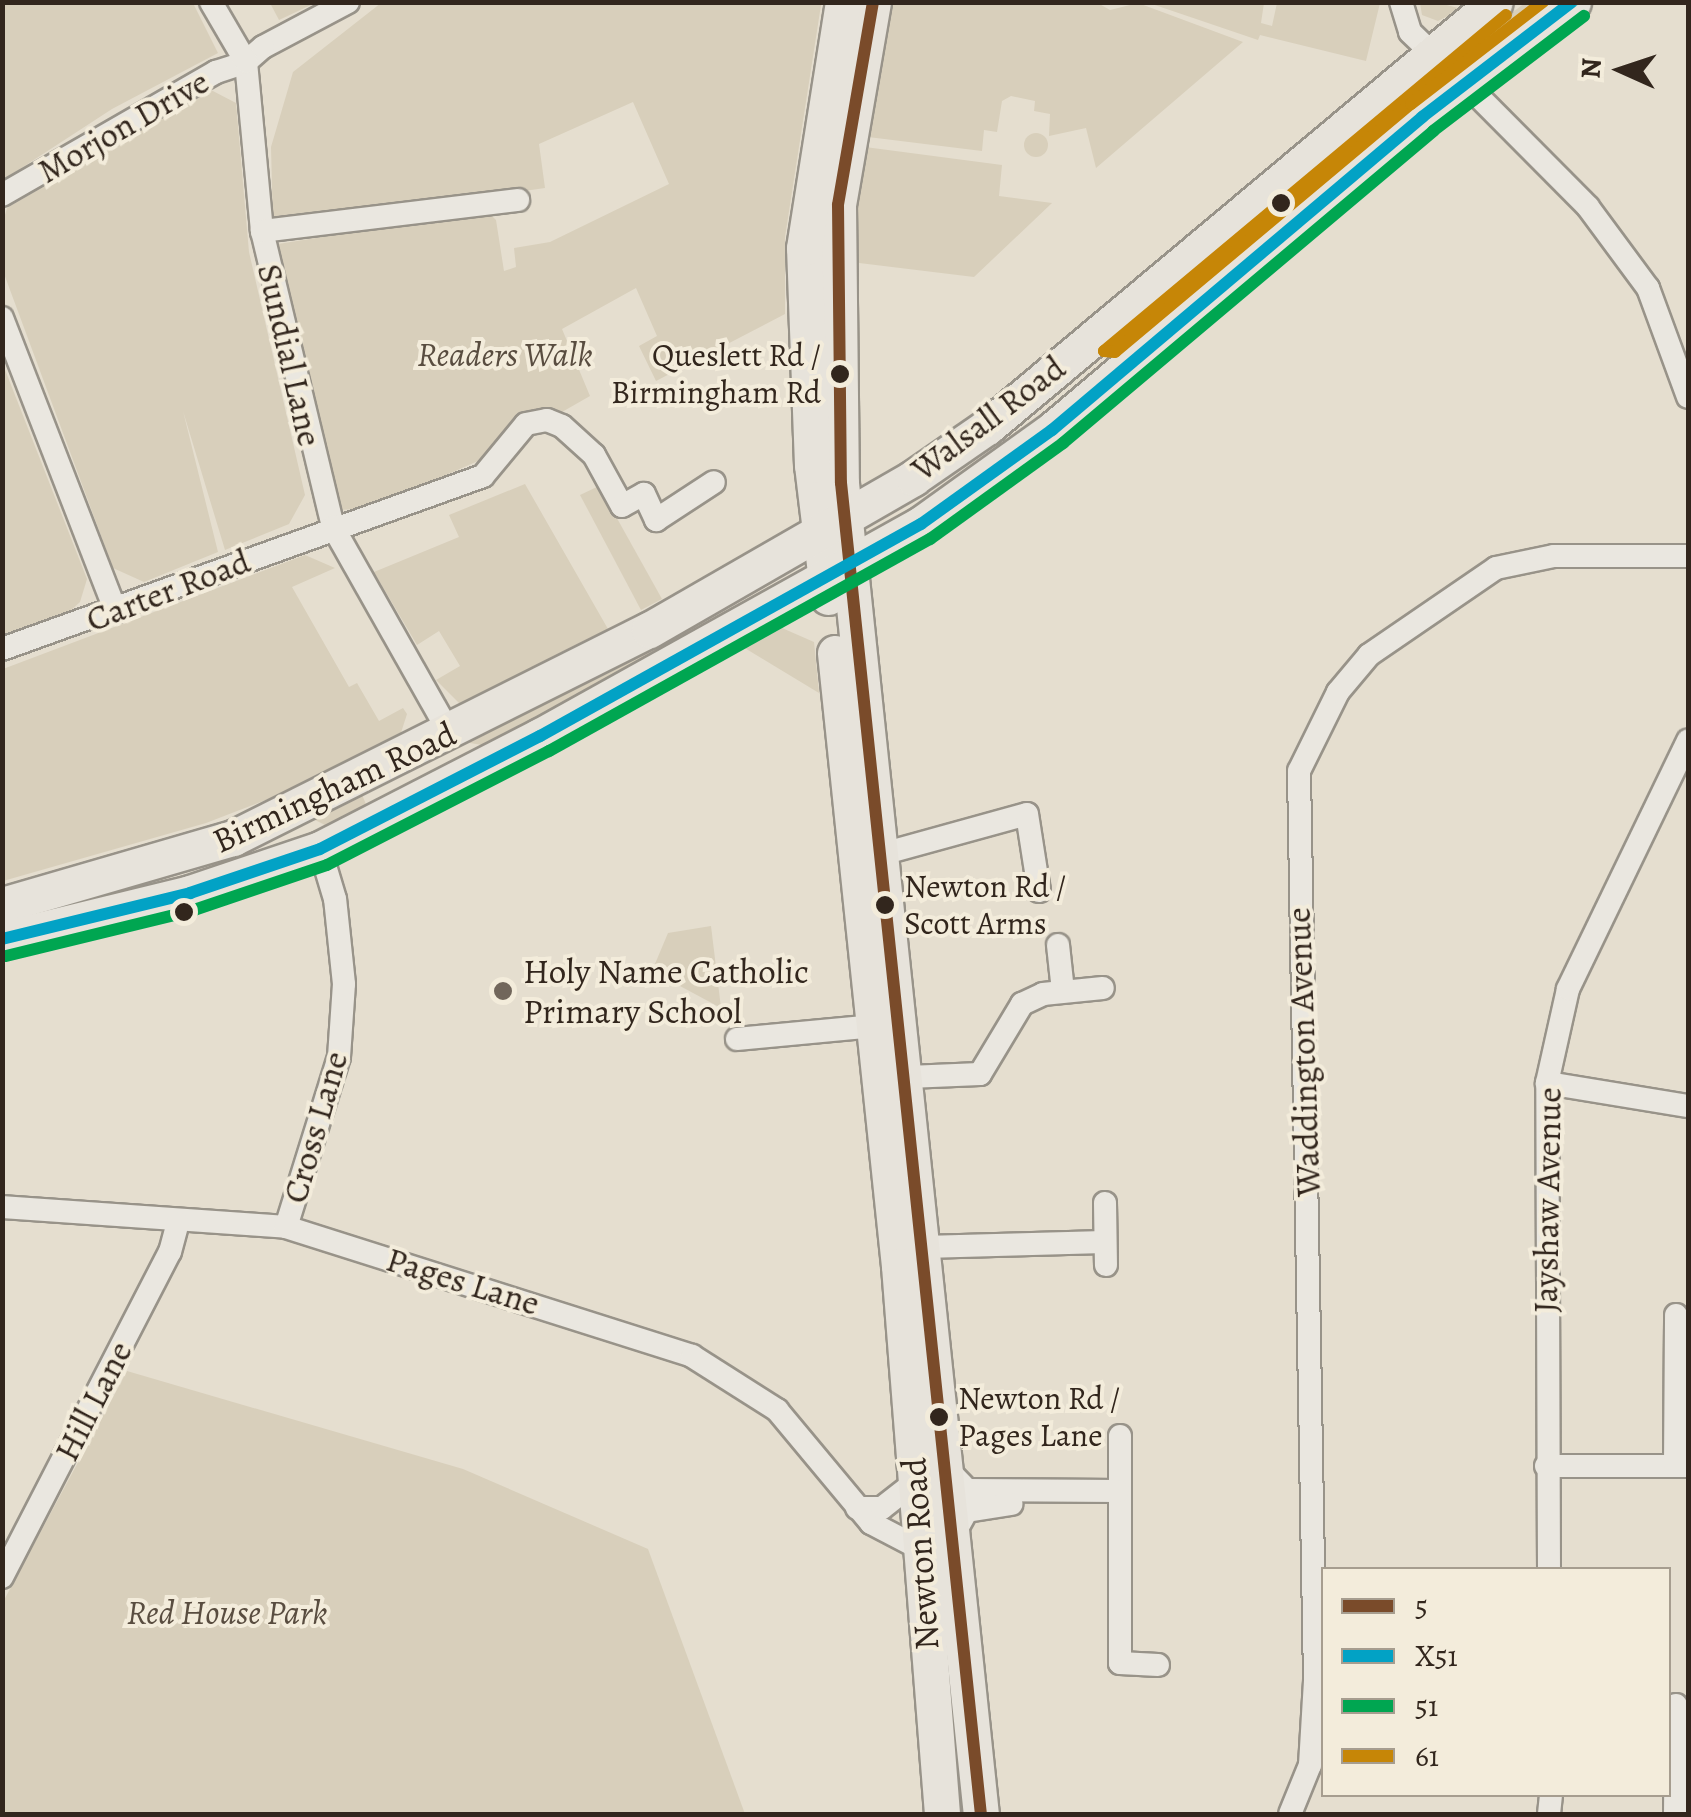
<!DOCTYPE html>
<html>
<head>
<meta charset="utf-8">
<style>
  body { margin:0 }
  #map { position:relative; width:1691px; height:1817px; overflow:hidden; background:#e5decf; font-family:Alegreya,serif }
  div>[style] { position:absolute }
  .green>* { inset:0; background:#d8cfbb }
  .round { border-radius:50% }
  .roads { filter:drop-shadow(2px 0 #989389) drop-shadow(-2px 0 #989389) drop-shadow(0 2px #989389) drop-shadow(0 -2px #989389) }
  .minor>* { height:22px; margin:-11px; padding:0 11px; transform-origin:11px; border-radius:11px; background:#eae7e0 }
  .trunk>* { height:35px; margin:-17.5px; padding:0 17.5px; transform-origin:17.5px; border-radius:17.5px; background:#e7e3db }
  .bus-1>* { height:12px; margin:-6px; padding:0 6px; transform-origin:6px; border-radius:6px; background:#7a4b2a }
  .bus-2>* { height:12px; margin:-6px; padding:0 6px; transform-origin:6px; border-radius:6px; background:#02a2c5 }
  .bus-3>* { height:12px; margin:-6px; padding:0 6px; transform-origin:6px; border-radius:6px; background:#00a651 }
  .bus-4>* { height:12px; margin:-6px; padding:0 6px; transform-origin:6px; border-radius:6px; background:#c68607 }
  .dots>* { width:28px; height:28px; translate:-50% -50%; box-sizing:border-box; border:5px solid #f3ecdb; border-radius:50% }
  span { translate:-50% -50%; white-space:nowrap; text-align:center; line-height:1.15; -webkit-text-stroke:8px #f3ecdb; paint-order:stroke }
  .bus-label { font-size:32px; color:#32261d }
  .right { translate:-100% -50%; text-align:right }
  .left { translate:0 -50%; text-align:left }
  .street-label { font-size:35px; color:#32261d }
  .park-label { font-size:35px; color:#594d40; font-style:italic }
  .poi-label { font-size:35px; color:#32261d }
  .frame { position:absolute; inset:0; border:5px solid #32261d; pointer-events:none }
  .legend { position:absolute; left:1321px; top:1567px; width:350px; height:230px; box-sizing:border-box; background:#f3ecdb; border:2px solid #a69d8f; margin:0; padding:12px 18px; list-style:none; font-size:30px; color:#32261d }
  .legend li { display:flex; align-items:center; gap:20px; height:50px }
  .legend b { width:50px; border:2px solid #a69d8f }
  .north { position:absolute; left:1571px; top:20px; width:100px; height:100px; -webkit-text-stroke:8px #f3ecdb; paint-order:stroke; rotate:273deg; font-size:28px; font-weight:700; line-height:40px; text-align:center; color:#32261d }
  .north::after { content:''; display:block; margin:auto; width:35px; height:45px; background:#32261d; clip-path:polygon(50% 0,100% 100%,50% 72%,0 100%) }
</style>
</head>
<body>
<div id="map">
  <div class="green">
    <i style="clip-path:polygon(1096px 2px,1110px 10px,1138px 3px,1243px 42px,1096px 168px,1086px 128px,1049px 136px,1050px 114px,1034px 111px,1035px 101px,1011px 96px,1002px 101px,997px 132px,984px 130px,982px 151px,868px 137px,893px 3px)"></i>
    <i style="clip-path:polygon(2px 3px,193px 3px,218px 53px,112px 109px,3px 180px)"></i>
    <i style="clip-path:polygon(270px 3px,315px 3px,279px 20px)"></i>
    <i style="clip-path:polygon(381px 3px,821px 5px,785px 237px,785px 314px,656px 381px,639px 346px,657px 336px,636px 288px,562px 329px,590px 396px,555px 416px,525px 416px,478px 461px,371px 508px,340px 510px,278px 244px,487px 211px,496px 220px,504px 271px,516px 267px,514px 248px,550px 242px,669px 184px,633px 102px,539px 144px,545px 188px,273px 227px,271px 147px,293px 72px)"></i>
    <i style="clip-path:polygon(1149px 3px,1264px 3px,1261px 23px,1272px 26px,1277px 3px,1380px 3px,1366px 61px,1260px 35px,1258px 40px)"></i>
    <i style="clip-path:polygon(1420px 3px,1439px 3px,1462px 9px,1438px 21px,1422px 15px)"></i>
    <i style="clip-path:polygon(1525px 3px,1544px 3px,1393px 114px,1354px 152px,1343px 138px)"></i>
    <i style="clip-path:polygon(211px 90px,236px 103px,249px 252px,305px 495px,289px 524px,225px 550px,183px 411px,218px 552px,144px 582px,113px 568px,3px 271px,3px 222px,7px 208px)"></i>
    <i class="round" style="left:1024px;top:133px;width:24px;height:24px"></i>
    <i style="clip-path:polygon(865px 147px,1002px 165px,999px 196px,1052px 203px,974px 277px,851px 262px)"></i>
    <i style="clip-path:polygon(1329px 162px,1336px 173px,1193px 299px,1173px 302px,1108px 353px,1100px 346px)"></i>
    <i style="clip-path:polygon(2px 362px,87px 579px,80px 602px,68px 613px,3px 636px)"></i>
    <i style="clip-path:polygon(525px 484px,608px 629px,474px 703px,459px 703px,436px 680px,460px 666px,439px 631px,417px 645px,374px 572px,459px 537px,449px 515px)"></i>
    <i style="clip-path:polygon(599px 486px,662px 599px,641px 610px,580px 495px)"></i>
    <i style="clip-path:polygon(305px 555px,335px 568px,292px 587px,349px 687px,357px 683px,379px 721px,403px 708px,407px 714px,399px 739px,323px 778px,206px 823px,3px 881px,3px 669px)"></i>
    <i style="clip-path:polygon(693px 623px,698px 633px,562px 706px,482px 745px,470px 743px,467px 736px,480px 725px,545px 704px)"></i>
    <i style="clip-path:polygon(782px 628px,814px 642px,819px 693px,743px 647px)"></i>
    <i style="clip-path:polygon(361px 792px,367px 807px,329px 827px,307px 816px)"></i>
    <i style="clip-path:polygon(711px 926px,721px 1008px,652px 971px,668px 933px)"></i>
    <i style="clip-path:polygon(127px 1371px,463px 1469px,648px 1549px,745px 1814px,3px 1814px,3px 1602px)"></i>
  </div>
  <div class="roads">
    <div class="minor">
      <i style="left:348px;top:2px;width:96px;rotate:152.1deg"></i>
      <i style="left:263px;top:47px;width:23px;rotate:139deg"></i>
      <i style="left:246px;top:62px;width:170px;rotate:84.6deg"></i>
      <i style="left:262px;top:231px;width:304px;rotate:76.5deg"></i>
      <i style="left:333px;top:527px;width:238px;rotate:60.5deg"></i>
      <i style="left:1401px;top:2px;width:31px;rotate:73deg"></i>
      <i style="left:1410px;top:32px;width:29px;rotate:44deg"></i>
      <i style="left:1466px;top:84px;width:173px;rotate:45.2deg"></i>
      <i style="left:1588px;top:207px;width:101px;rotate:53.5deg"></i>
      <i style="left:1648px;top:288px;width:116px;rotate:69.8deg"></i>
      <i style="left:2px;top:195px;width:247px;rotate:-29.9deg"></i>
      <i style="left:216px;top:72px;width:32px;rotate:-18deg"></i>
      <i style="left:246px;top:62px;width:69px;rotate:-120.3deg"></i>
      <i style="left:262px;top:231px;width:258px;rotate:-6.9deg"></i>
      <i style="left:2px;top:318px;width:315px;rotate:68.8deg"></i>
      <i style="left:2px;top:649px;width:511px;rotate:-19.78deg"></i>
      <i style="left:483px;top:476px;width:67px;rotate:-50.4deg"></i>
      <i style="left:526px;top:424px;width:21px;rotate:-11deg"></i>
      <i style="left:547px;top:420px;width:16px;rotate:22deg"></i>
      <i style="left:562px;top:426px;width:43px;rotate:42.2deg"></i>
      <i style="left:594px;top:455px;width:58px;rotate:61.2deg"></i>
      <i style="left:622px;top:506px;width:25px;rotate:-29deg"></i>
      <i style="left:644px;top:494px;width:29px;rotate:65deg"></i>
      <i style="left:656px;top:520px;width:69px;rotate:-33.2deg"></i>
      <i style="left:882px;top:854px;width:150px;rotate:-15.4deg"></i>
      <i style="left:1027px;top:814px;width:78px;rotate:81.1deg"></i>
      <i style="left:1058px;top:945px;width:46px;rotate:83.8deg"></i>
      <i style="left:737px;top:1039px;width:138px;rotate:-5.4deg"></i>
      <i style="left:908px;top:1077px;width:72px;rotate:-2.4deg"></i>
      <i style="left:980px;top:1074px;width:82px;rotate:-59deg"></i>
      <i style="left:1022px;top:1004px;width:23px;rotate:-25deg"></i>
      <i style="left:1043px;top:994px;width:60px;rotate:-5.7deg"></i>
      <i style="left:1547px;top:1083px;width:143px;rotate:9.3deg"></i>
      <i style="left:1105px;top:1203px;width:62px;rotate:89.1deg"></i>
      <i style="left:2px;top:1207px;width:285px;rotate:4deg"></i>
      <i style="left:286px;top:1227px;width:426px;rotate:17.6deg"></i>
      <i style="left:692px;top:1356px;width:101px;rotate:32.4deg"></i>
      <i style="left:777px;top:1410px;width:147px;rotate:50.2deg"></i>
      <i style="left:871px;top:1523px;width:54px;rotate:27.5deg"></i>
      <i style="left:286px;top:1227px;width:178px;rotate:-72.7deg"></i>
      <i style="left:339px;top:1057px;width:73px;rotate:-86.1deg"></i>
      <i style="left:344px;top:984px;width:85px;rotate:-96deg"></i>
      <i style="left:335px;top:899px;width:52px;rotate:-106.7deg"></i>
      <i style="left:924px;top:1247px;width:180px;rotate:-1.6deg"></i>
      <i style="left:1120px;top:1436px;width:227px;rotate:90deg"></i>
      <i style="left:1120px;top:1663px;width:38px;rotate:3deg"></i>
      <i style="left:944px;top:1466px;width:33px;rotate:46deg"></i>
      <i style="left:967px;top:1490px;width:151px;rotate:0.4deg"></i>
      <i style="left:1546px;top:1466px;width:141px"></i>
      <i style="left:1675px;top:1466px;width:151px;rotate:-89.6deg"></i>
      <i style="left:857px;top:1508px;width:25px"></i>
      <i style="left:882px;top:1508px;width:42px;rotate:-38.2deg"></i>
      <i style="left:954px;top:1534px;width:26px;rotate:-61deg"></i>
      <i style="left:967px;top:1511px;width:45px;rotate:-9deg"></i>
      <i style="left:1549px;top:1570px;width:487px;rotate:-90.2deg"></i>
      <i style="left:1547px;top:1083px;width:96px;rotate:-77.4deg"></i>
      <i style="left:1568px;top:989px;width:276px;rotate:-64.2deg"></i>
      <i style="left:2px;top:1577px;width:366px;rotate:-62.7deg"></i>
      <i style="left:170px;top:1252px;width:30px;rotate:-75deg"></i>
      <i style="left:1290px;top:1814px;width:53px;rotate:-67.8deg"></i>
      <i style="left:1310px;top:1765px;width:85px;rotate:-86.6deg"></i>
      <i style="left:1315px;top:1680px;width:909px;rotate:-91.01deg"></i>
      <i style="left:1299px;top:771px;width:88px;rotate:-63.7deg"></i>
      <i style="left:1338px;top:692px;width:48px;rotate:-50deg"></i>
      <i style="left:1369px;top:655px;width:154px;rotate:-34.4deg"></i>
      <i style="left:1496px;top:568px;width:59px;rotate:-11.7deg"></i>
      <i style="left:1554px;top:556px;width:134px"></i>
      <i style="left:1549px;top:1814px;width:20px;rotate:-84deg"></i>
      <i style="left:1675px;top:1814px;width:109px;rotate:-89.5deg"></i>
    </div>
    <div class="trunk">
      <i style="left:873px;top:2px;width:206px;rotate:99.8deg"></i>
      <i style="left:838px;top:205px;width:278px;rotate:89.4deg"></i>
      <i style="left:841px;top:483px;width:1338px;rotate:84deg"></i>
      <i style="left:828px;top:597px;width:133px;rotate:-96.9deg"></i>
      <i style="left:812px;top:465px;width:217px;rotate:-92.1deg"></i>
      <i style="left:804px;top:248px;width:249px;rotate:-81deg"></i>
      <i style="left:835px;top:653px;width:616px;rotate:84.04deg"></i>
      <i style="left:899px;top:1266px;width:550px;rotate:85.51deg"></i>
      <i style="left:2px;top:905px;width:241px;rotate:-16.2deg"></i>
      <i style="left:233px;top:838px;width:465px;rotate:-26.6deg"></i>
      <i style="left:649px;top:630px;width:305px;rotate:-29.9deg"></i>
      <i style="left:913px;top:478px;width:90px;rotate:-34.6deg"></i>
      <i style="left:987px;top:427px;width:662px;rotate:-39.92deg"></i>
      <i style="left:2px;top:939px;width:194px;rotate:-13.7deg"></i>
      <i style="left:190px;top:893px;width:137px;rotate:-18.7deg"></i>
      <i style="left:320px;top:849px;width:247px;rotate:-27.2deg"></i>
      <i style="left:540px;top:736px;width:436px;rotate:-29.1deg"></i>
      <i style="left:921px;top:524px;width:161px;rotate:-35.7deg"></i>
      <i style="left:1052px;top:430px;width:485px;rotate:-40.2deg"></i>
      <i style="left:1422px;top:117px;width:190px;rotate:-37.3deg"></i>
    </div>
  </div>
  <div class="bus-1">
    <i style="left:873px;top:2px;width:206px;rotate:99.8deg"></i>
    <i style="left:838px;top:205px;width:278px;rotate:89.4deg"></i>
    <i style="left:841px;top:483px;width:1338px;rotate:84deg"></i>
  </div>
  <div class="bus-2">
    <i style="left:2px;top:939px;width:194px;rotate:-13.7deg"></i>
    <i style="left:190px;top:893px;width:137px;rotate:-18.7deg"></i>
    <i style="left:320px;top:849px;width:247px;rotate:-27.2deg"></i>
    <i style="left:540px;top:736px;width:436px;rotate:-29.1deg"></i>
    <i style="left:921px;top:524px;width:161px;rotate:-35.7deg"></i>
    <i style="left:1052px;top:430px;width:485px;rotate:-40.2deg"></i>
    <i style="left:1422px;top:117px;width:189px;rotate:-37.5deg"></i>
  </div>
  <div class="bus-3">
    <i style="left:6px;top:956px;width:194px;rotate:-13.7deg"></i>
    <i style="left:194px;top:910px;width:140px;rotate:-18.7deg"></i>
    <i style="left:327px;top:865px;width:250px;rotate:-27.2deg"></i>
    <i style="left:549px;top:751px;width:436px;rotate:-29.1deg"></i>
    <i style="left:930px;top:539px;width:164px;rotate:-35.8deg"></i>
    <i style="left:1063px;top:443px;width:484px;rotate:-40.1deg"></i>
    <i style="left:1433px;top:131px;width:190px;rotate:-37.3deg"></i>
  </div>
  <div class="bus-4">
    <i style="left:1506px;top:15px;width:524px;rotate:140.11deg"></i>
    <i style="left:1104px;top:351px;width:11px;rotate:5deg"></i>
    <i style="left:1115px;top:352px;width:386px;rotate:-40deg"></i>
    <i style="left:1411px;top:104px;width:167px;rotate:-37.7deg"></i>
  </div>
  <div class="dots">
    <i style="left:1281px;top:203px;background:#32261d"></i>
    <i style="left:840px;top:374px;background:#32261d"></i>
    <i style="left:885px;top:905px;background:#32261d"></i>
    <i style="left:184px;top:912px;background:#32261d"></i>
    <i style="left:503px;top:991px;background:#71665b"></i>
    <i style="left:939px;top:1417px;background:#32261d"></i>
  </div>
  <div class="bus-label">
    <span class="right" style="left:821px;top:374px">Queslett Rd /<br>Birmingham Rd</span>
    <span class="left" style="left:904px;top:905px">Newton Rd /<br>Scott Arms</span>
    <span class="left" style="left:958px;top:1417px">Newton Rd /<br>Pages Lane</span>
  </div>
  <div class="street-label">
    <span style="left:123px;top:126px;rotate:-30deg">Morjon Drive</span>
    <span style="left:290px;top:355px;rotate:77deg">Sundial Lane</span>
    <span style="left:988px;top:418px;rotate:-37deg">Walsall Road</span>
    <span style="left:168px;top:590px;rotate:-21deg">Carter Road</span>
    <span style="left:334px;top:787px;rotate:-25deg">Birmingham Road</span>
    <span style="left:1303px;top:1052px;rotate:-92deg">Waddington Avenue</span>
    <span style="left:315px;top:1127px;rotate:-74deg">Cross Lane</span>
    <span style="left:1547px;top:1200px;rotate:-89deg">Jayshaw Avenue</span>
    <span style="left:463px;top:1281px;rotate:17deg">Pages Lane</span>
    <span style="left:93px;top:1401px;rotate:-63deg">Hill Lane</span>
    <span style="left:920px;top:1554px;rotate:-94deg">Newton Road</span>
  </div>
  <div class="park-label">
    <span style="left:505px;top:354px">Readers Walk</span>
    <span style="left:227px;top:1612px">Red House Park</span>
  </div>
  <div class="poi-label">
    <span class="left" style="left:523px;top:991px">Holy Name Catholic<br>Primary School</span>
  </div>
  <div class="frame"></div>
  <ul class="legend">
  <li><b style="height:12px;background:#7a4b2a"></b>5</li>
  <li><b style="height:12px;background:#02a2c5"></b>X51</li>
  <li><b style="height:12px;background:#00a651"></b>51</li>
  <li><b style="height:12px;background:#c68607"></b>61</li>
  </ul>
  <div class="north">N</div>
</div>
</body>
</html>
